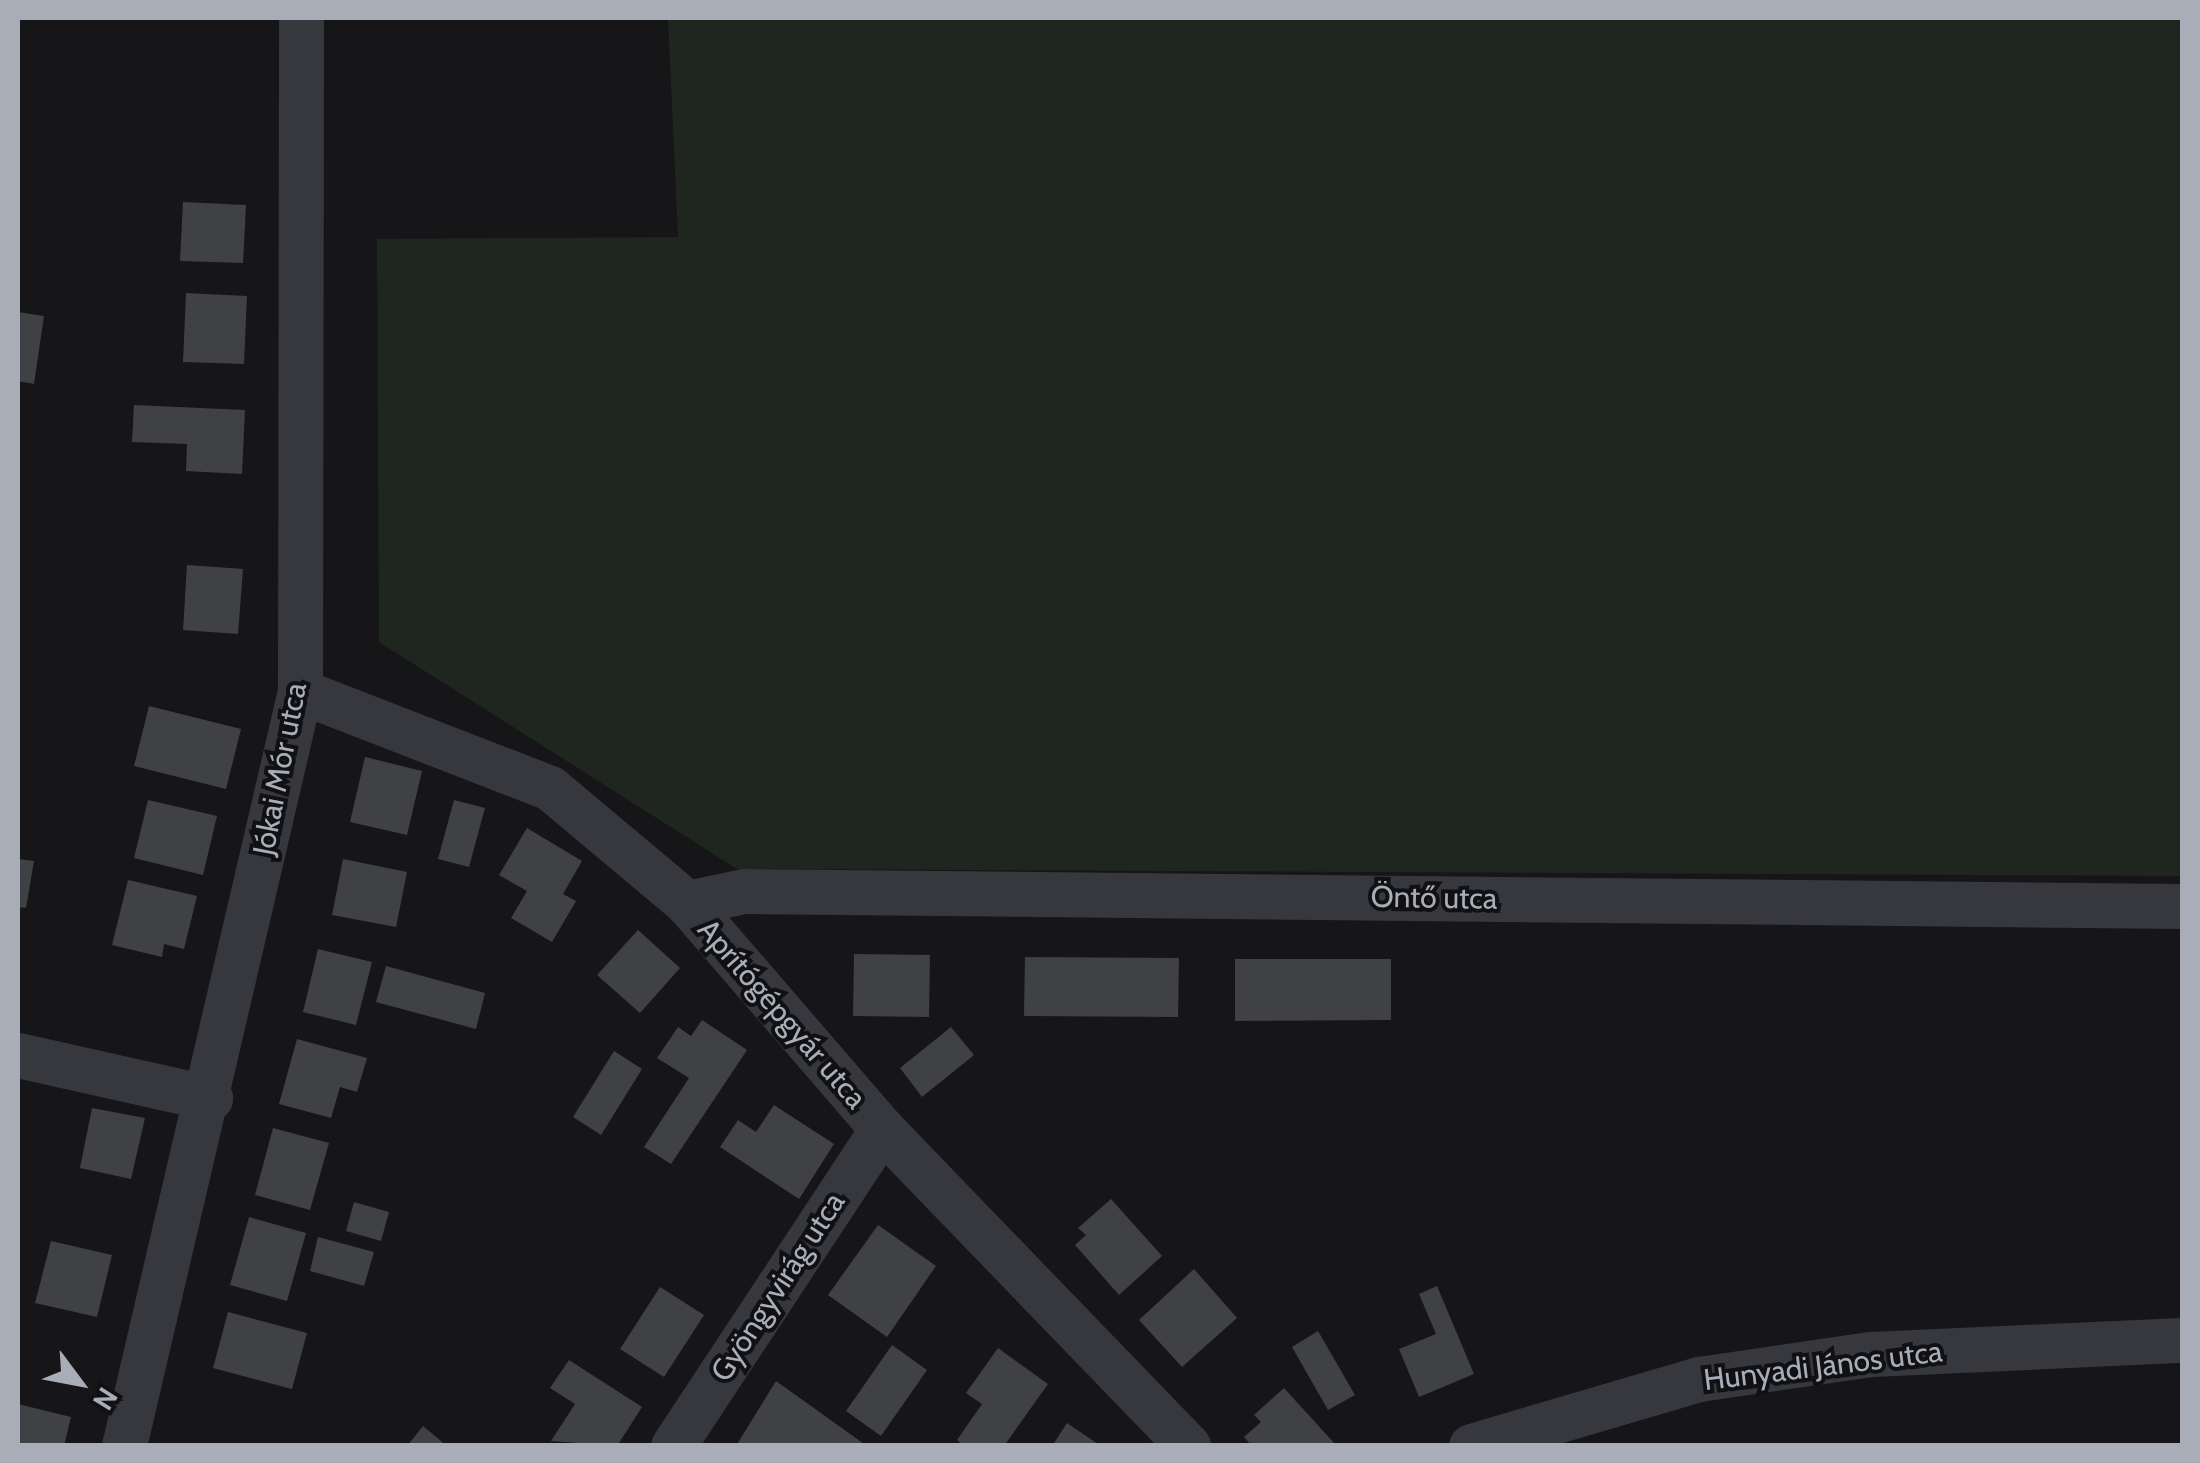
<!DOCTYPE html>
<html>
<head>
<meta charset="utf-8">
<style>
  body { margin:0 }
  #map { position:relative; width:2200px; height:1463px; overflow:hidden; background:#161618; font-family:Cabin,sans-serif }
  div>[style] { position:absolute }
  .green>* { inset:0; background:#1e261f }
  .building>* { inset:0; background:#404145 }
  .street>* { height:45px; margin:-22.5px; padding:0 22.5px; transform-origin:22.5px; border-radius:22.5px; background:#37383d }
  span { translate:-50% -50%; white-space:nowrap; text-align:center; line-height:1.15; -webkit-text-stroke:8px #111113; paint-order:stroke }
  .street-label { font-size:30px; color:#a8adb8 }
  .frame { position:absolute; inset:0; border:20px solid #a8adb8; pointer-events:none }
  .north { position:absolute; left:30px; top:1333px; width:100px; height:100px; -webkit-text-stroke:8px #111113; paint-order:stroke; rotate:122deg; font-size:28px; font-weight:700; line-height:40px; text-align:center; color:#a8adb8 }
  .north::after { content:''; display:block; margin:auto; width:35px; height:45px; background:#a8adb8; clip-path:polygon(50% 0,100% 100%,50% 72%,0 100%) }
</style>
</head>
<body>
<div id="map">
  <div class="green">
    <i style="clip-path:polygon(668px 18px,2182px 18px,2182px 876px,737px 869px,379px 642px,377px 239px,678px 237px)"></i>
  </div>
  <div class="building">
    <i style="clip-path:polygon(183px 202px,246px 205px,243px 263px,180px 261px)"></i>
    <i style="clip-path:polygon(186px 293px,247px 296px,244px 364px,183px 362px)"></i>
    <i style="clip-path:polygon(18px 312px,44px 316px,34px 384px,18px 381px)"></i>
    <i style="clip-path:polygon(134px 405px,245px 410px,242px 474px,186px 471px,187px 444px,132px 442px)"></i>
    <i style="clip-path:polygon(187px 565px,243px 569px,238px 634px,183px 630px)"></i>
    <i style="clip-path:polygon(149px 706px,241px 729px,226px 789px,134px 766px)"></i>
    <i style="clip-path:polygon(365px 757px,422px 771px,407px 835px,350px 822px)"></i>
    <i style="clip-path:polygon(148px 800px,217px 816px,203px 875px,134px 858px)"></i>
    <i style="clip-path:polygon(454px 800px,485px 808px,469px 867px,438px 859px)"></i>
    <i style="clip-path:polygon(527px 828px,582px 861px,563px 894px,576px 901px,552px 942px,511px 918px,527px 891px,499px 875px)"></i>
    <i style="clip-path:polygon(18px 859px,34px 861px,26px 908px,18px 907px)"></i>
    <i style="clip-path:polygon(343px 859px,407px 872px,396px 927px,332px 915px)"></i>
    <i style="clip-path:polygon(128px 880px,197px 896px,184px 949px,164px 944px,162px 957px,112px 945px)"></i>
    <i style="clip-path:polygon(638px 930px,680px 968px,640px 1013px,597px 975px)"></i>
    <i style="clip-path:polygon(318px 949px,372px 962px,356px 1025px,303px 1012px)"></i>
    <i style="clip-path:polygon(854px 954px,930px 955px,929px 1017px,853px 1016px)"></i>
    <i style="clip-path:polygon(1025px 957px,1179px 958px,1178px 1017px,1024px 1016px)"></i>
    <i style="clip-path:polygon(1235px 959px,1391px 959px,1391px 1020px,1235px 1021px)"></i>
    <i style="clip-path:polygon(386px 966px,485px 993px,476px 1029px,376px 1002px)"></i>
    <i style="clip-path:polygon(702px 1020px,747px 1050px,671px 1164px,644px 1147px,689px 1078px,657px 1058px,678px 1027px,691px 1036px)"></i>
    <i style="clip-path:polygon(951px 1027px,974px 1055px,922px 1097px,900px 1068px)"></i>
    <i style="clip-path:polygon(297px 1039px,367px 1058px,357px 1092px,340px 1087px,331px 1118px,279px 1104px)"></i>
    <i style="clip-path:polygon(614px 1051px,642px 1069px,601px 1135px,573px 1117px)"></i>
    <i style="clip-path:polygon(774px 1105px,834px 1144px,799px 1199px,720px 1147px,738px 1120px,756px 1132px)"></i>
    <i style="clip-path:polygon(92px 1108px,145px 1118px,131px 1179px,80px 1168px)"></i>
    <i style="clip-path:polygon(273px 1128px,329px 1143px,310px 1210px,255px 1195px)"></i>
    <i style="clip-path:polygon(1111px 1199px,1162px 1256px,1119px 1295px,1075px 1245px,1086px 1235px,1078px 1228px)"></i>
    <i style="clip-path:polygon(354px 1202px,389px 1212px,381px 1241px,346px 1231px)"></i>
    <i style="clip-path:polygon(249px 1217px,306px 1233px,287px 1301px,230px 1285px)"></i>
    <i style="clip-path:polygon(878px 1225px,936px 1266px,887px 1337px,828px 1295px)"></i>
    <i style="clip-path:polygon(318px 1237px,374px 1252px,364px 1286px,310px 1271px)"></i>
    <i style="clip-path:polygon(51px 1241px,112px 1255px,97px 1317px,35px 1303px)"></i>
    <i style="clip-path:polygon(1194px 1269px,1237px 1318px,1182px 1367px,1139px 1320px)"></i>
    <i style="clip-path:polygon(1437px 1286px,1474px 1374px,1419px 1397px,1399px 1349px,1436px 1334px,1419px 1294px)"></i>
    <i style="clip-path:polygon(660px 1287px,704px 1315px,664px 1377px,620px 1349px)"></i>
    <i style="clip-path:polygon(228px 1312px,307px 1333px,292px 1389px,213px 1368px)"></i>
    <i style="clip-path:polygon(1318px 1331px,1355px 1395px,1328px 1410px,1292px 1347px)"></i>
    <i style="clip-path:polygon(892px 1345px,927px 1370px,881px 1436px,846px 1411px)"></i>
    <i style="clip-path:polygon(998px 1348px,1048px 1384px,1004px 1446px,964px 1446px,957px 1440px,982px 1404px,966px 1393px)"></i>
    <i style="clip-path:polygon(569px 1360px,642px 1407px,617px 1446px,551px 1441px,575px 1404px,550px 1388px)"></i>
    <i style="clip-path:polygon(776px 1381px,867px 1446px,736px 1446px)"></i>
    <i style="clip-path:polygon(1284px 1388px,1335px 1444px,1333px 1446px,1252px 1446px,1244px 1437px,1261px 1422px,1254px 1415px)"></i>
    <i style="clip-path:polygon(18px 1404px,71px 1417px,64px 1446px,18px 1446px)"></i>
    <i style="clip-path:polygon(1067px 1423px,1101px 1446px,1052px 1446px)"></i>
    <i style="clip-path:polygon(423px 1426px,447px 1446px,407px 1446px)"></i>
  </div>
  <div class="street">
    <i style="left:300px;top:691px;width:268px;rotate:21.2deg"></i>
    <i style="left:550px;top:788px;width:179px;rotate:40deg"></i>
    <i style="left:687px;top:903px;width:298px;rotate:49.2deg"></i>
    <i style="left:882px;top:1129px;width:441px;rotate:46deg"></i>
    <i style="left:687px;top:903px;width:58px;rotate:-11.9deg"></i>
    <i style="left:744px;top:891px;width:1438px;rotate:0.6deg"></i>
    <i style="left:18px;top:1055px;width:197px;rotate:12.6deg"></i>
    <i style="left:124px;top:1446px;width:775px;rotate:-76.88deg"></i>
    <i style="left:300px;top:691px;width:673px;rotate:-89.91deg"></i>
    <i style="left:673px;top:1446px;width:380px;rotate:-56.6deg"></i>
    <i style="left:1471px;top:1446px;width:238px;rotate:-16.4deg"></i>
    <i style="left:1699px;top:1379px;width:174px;rotate:-8.3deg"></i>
    <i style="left:1871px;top:1354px;width:311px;rotate:-2.6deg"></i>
  </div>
  <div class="street-label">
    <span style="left:280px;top:769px;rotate:-79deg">Jókai Mór utca</span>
    <span style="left:1434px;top:898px;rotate:1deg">Öntő utca</span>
    <span style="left:782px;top:1014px;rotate:49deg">Aprítógépgyár utca</span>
    <span style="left:778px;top:1287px;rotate:-57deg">Gyöngyvirág utca</span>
    <span style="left:1823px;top:1366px;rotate:-7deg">Hunyadi János utca</span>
  </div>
  <div class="frame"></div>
  <div class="north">N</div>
</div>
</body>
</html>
